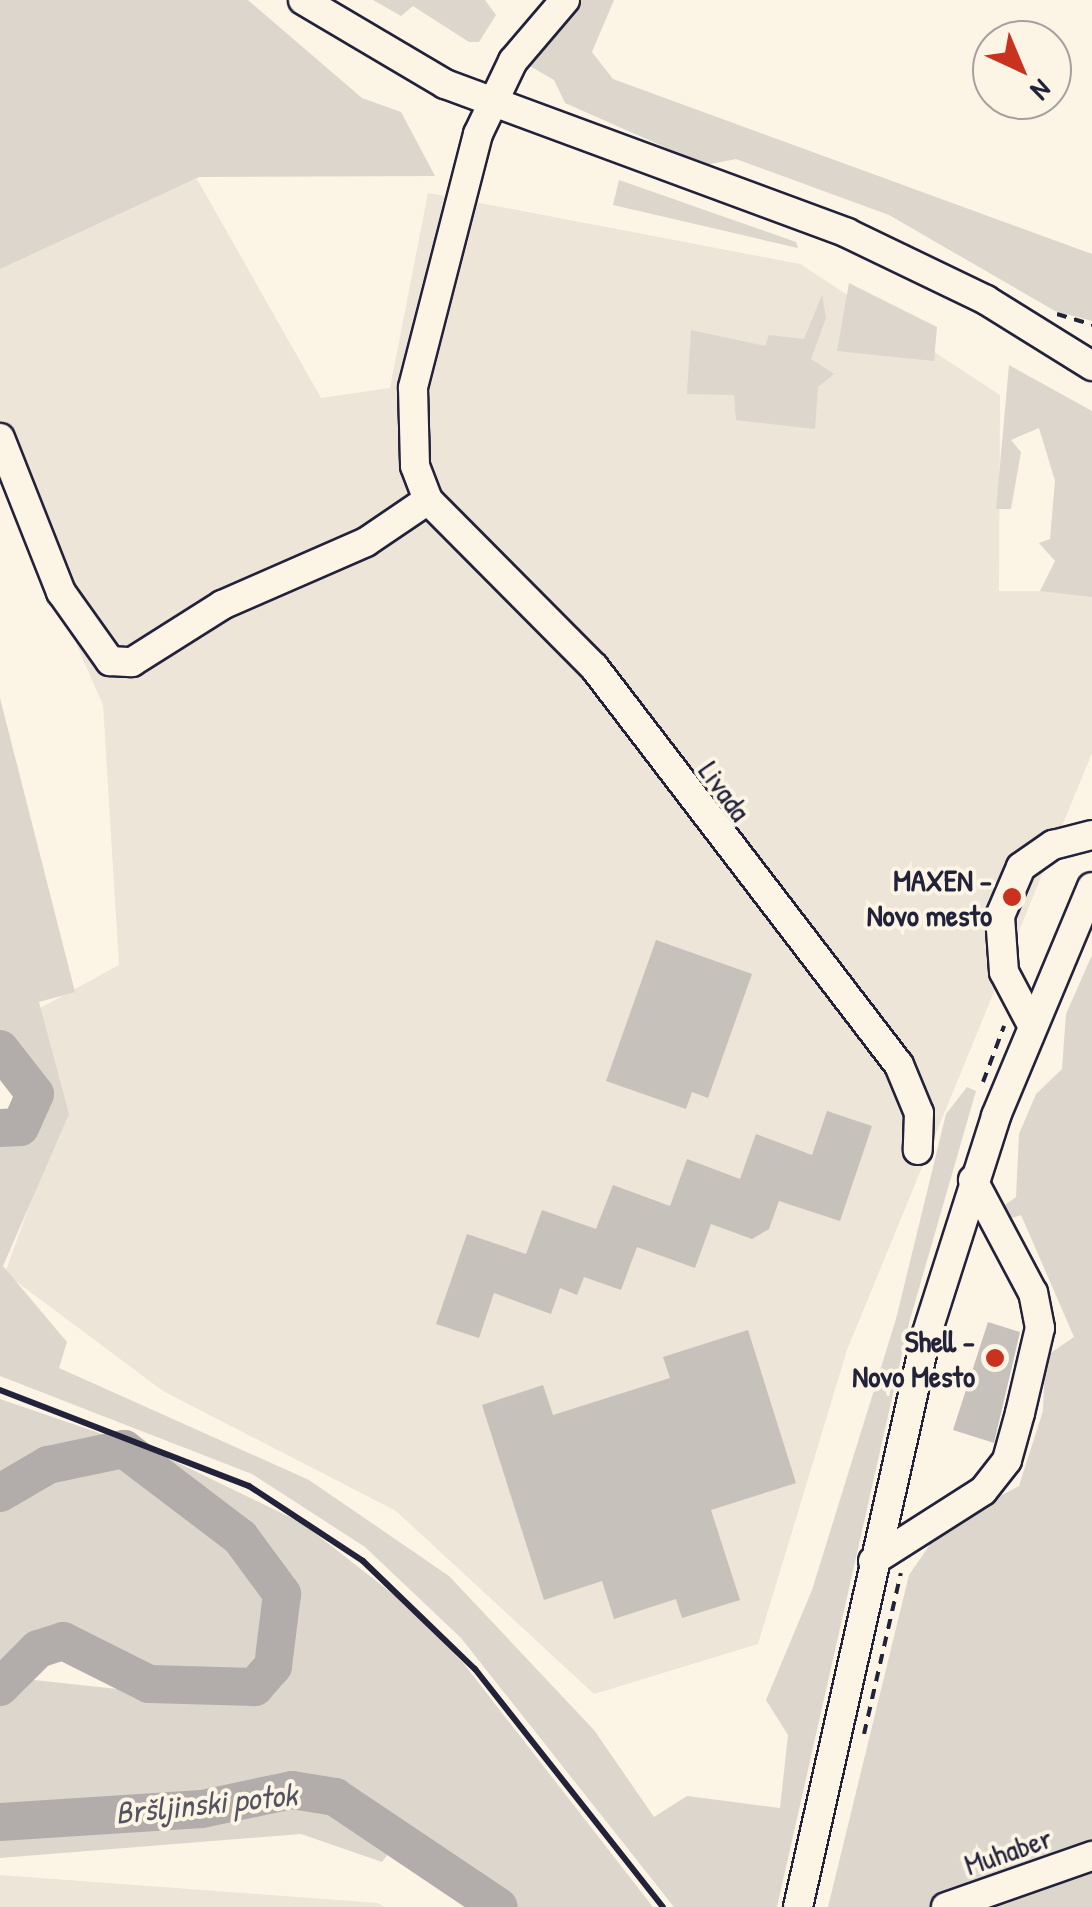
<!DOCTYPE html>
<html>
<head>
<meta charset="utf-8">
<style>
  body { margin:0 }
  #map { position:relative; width:1092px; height:1907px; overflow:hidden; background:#fcf5e5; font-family:"Patrick Hand",sans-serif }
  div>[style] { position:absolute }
  .built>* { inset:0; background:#ece5d8 }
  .green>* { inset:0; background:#dcd6cc }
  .river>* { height:38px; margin:-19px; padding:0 19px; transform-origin:19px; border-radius:19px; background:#b2adab }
  .building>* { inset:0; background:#c6c1bb }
  .path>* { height:4px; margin-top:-2px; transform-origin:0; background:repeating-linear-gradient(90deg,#22223b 0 10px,transparent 0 18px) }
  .roads { filter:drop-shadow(2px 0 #22223b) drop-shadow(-2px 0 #22223b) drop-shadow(0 2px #22223b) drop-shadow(0 -2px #22223b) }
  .minor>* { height:28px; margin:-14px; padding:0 14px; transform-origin:14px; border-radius:14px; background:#fcf5e5 }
  .rail>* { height:6px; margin:-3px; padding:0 3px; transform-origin:3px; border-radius:3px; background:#22223b }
  .dots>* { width:28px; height:28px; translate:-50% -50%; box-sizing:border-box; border:5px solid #fcf5e5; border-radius:50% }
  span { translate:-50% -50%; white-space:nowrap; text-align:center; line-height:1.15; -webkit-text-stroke:8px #fcf5e5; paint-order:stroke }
  .street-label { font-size:30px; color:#22223b }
  .poi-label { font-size:30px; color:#22223b; font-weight:700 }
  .right { translate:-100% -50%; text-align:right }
  .water-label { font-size:32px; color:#545362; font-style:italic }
  .north { position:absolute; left:972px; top:20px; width:100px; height:100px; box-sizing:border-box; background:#fcf5e5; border:2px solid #a5a1a1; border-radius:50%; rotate:136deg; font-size:28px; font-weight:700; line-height:40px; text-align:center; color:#22223b }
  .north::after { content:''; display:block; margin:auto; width:35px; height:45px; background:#c8321e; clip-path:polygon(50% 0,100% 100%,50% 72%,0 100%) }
</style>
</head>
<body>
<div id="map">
  <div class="built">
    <i style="clip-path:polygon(197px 179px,321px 398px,390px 388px,428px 193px,800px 264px,1000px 395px,999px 591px,1092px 591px,1092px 753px,847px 1350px,758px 1644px,594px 1694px,396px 1511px,163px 1391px,5px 1273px,57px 1129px,13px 1023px,119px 965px,103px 705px,0 469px,0 231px)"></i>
    <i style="clip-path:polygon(0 1875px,378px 1903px,384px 1907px,0 1907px)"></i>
  </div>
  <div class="green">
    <i style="clip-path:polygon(0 0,248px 0,362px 98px,401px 112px,435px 176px,199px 177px,0 269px)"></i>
    <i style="clip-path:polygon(373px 0,485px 0,496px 15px,479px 42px,469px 42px,413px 6px,401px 16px)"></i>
    <i style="clip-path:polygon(576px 0,614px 0,592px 52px,613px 79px,1092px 254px,1092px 321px,1055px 311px,889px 215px,736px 159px,705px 165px,565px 103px,554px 80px,530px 66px)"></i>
    <i style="clip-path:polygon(619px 180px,796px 242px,798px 248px,613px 205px)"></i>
    <i style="clip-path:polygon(849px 283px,937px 327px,934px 361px,837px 351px)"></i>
    <i style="clip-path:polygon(822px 295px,826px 318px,811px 359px,834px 374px,818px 387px,815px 429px,736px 420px,734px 395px,687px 394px,691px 330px,765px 346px,769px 335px,804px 339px)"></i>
    <i style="clip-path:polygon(1009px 365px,1092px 411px,1092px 597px,1040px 591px,1055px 561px,1039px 543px,1050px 539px,1055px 481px,1039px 428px,1011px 440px,1021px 452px,1011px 509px,996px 509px)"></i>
    <i style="clip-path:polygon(0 698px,75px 992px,39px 1002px,69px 1114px,3px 1266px,67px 1342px,59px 1368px,309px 1480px,449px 1576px,594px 1730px,654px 1817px,687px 1796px,780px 1808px,788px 1735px,766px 1700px,812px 1590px,896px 1319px,946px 1114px,967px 1087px,976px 1091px,909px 1323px,777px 1907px,674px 1907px,461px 1638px,365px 1547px,252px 1474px,0 1376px,0 1140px,38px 1130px,50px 1100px,0 1033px)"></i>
    <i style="clip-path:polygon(1092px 955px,1092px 1854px,929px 1907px,828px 1907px,909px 1575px,942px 1527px,1019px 1486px,1043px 1411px,1045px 1357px,1074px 1337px,1021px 1215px,1012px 1218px,1005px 1205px,1016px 1197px,1019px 1134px,1036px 1094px,1062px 1069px,1066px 1014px)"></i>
    <i style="clip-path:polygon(0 1399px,102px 1434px,0 1481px)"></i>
    <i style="clip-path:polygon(168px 1458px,302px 1523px,403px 1602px,464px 1664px,653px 1907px,514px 1907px,447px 1869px,393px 1822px,301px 1783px,196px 1803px,0 1816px,0 1698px,25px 1679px,228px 1701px,277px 1690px,296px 1606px,289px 1580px)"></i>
    <i style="clip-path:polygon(119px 1464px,203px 1513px,266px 1580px,271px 1623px,247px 1673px,155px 1671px,65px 1634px,28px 1646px,0 1674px,0 1505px,66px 1468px)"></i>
    <i style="clip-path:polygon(293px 1797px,337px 1809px,396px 1844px,382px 1862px,301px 1834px,0 1858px,0 1831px,161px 1822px)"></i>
    <i style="clip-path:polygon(1092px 1867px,1092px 1907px,966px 1907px)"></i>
  </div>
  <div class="river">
    <i style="left:0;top:1049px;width:57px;rotate:52.1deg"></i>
    <i style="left:35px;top:1094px;width:36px;rotate:114deg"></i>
    <i style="left:20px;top:1127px;width:20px;rotate:177deg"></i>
    <i style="left:0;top:1493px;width:56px;rotate:-30.3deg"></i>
    <i style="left:48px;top:1465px;width:78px;rotate:-11.9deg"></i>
    <i style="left:124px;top:1449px;width:146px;rotate:37.2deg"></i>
    <i style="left:240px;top:1537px;width:71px;rotate:53.6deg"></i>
    <i style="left:282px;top:1594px;width:73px;rotate:97.1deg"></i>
    <i style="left:273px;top:1666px;width:28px;rotate:131deg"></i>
    <i style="left:255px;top:1687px;width:106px;rotate:-178.4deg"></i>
    <i style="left:149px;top:1684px;width:96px;rotate:-153.4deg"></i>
    <i style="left:63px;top:1641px;width:26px;rotate:162deg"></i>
    <i style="left:38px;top:1649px;width:54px;rotate:135deg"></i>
    <i style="left:0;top:1822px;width:202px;rotate:-3.7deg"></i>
    <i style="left:202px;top:1809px;width:92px;rotate:-11.9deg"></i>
    <i style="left:292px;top:1790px;width:44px;rotate:9.2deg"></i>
    <i style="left:335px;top:1797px;width:197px;rotate:33.9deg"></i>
  </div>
  <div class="building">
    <i style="clip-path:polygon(656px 940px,752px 974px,708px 1098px,692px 1092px,686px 1109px,606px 1081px)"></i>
    <i style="clip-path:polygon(827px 1111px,872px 1126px,840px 1221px,779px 1201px,769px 1229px,752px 1239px,711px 1224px,695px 1268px,637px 1247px,621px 1290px,584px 1277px,577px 1295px,560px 1288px,551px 1314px,494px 1293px,479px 1338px,436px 1324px,467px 1234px,526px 1254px,542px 1210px,596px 1229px,613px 1185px,670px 1206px,687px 1159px,740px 1179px,756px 1134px,812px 1155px)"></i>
    <i style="clip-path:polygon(988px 1322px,1020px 1332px,994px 1443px,953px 1430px)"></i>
    <i style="clip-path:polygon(748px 1330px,796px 1483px,711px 1510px,740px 1600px,682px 1618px,676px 1599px,614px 1619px,602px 1581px,544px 1600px,482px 1405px,543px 1385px,553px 1415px,670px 1378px,663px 1357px)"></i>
  </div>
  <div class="path">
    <i style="left:1057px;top:314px;width:37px;rotate:17deg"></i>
    <i style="left:983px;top:1082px;width:60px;rotate:-69.4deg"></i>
    <i style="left:864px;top:1734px;width:165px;rotate:-77.1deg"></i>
  </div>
  <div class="roads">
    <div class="minor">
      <i style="left:303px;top:0;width:165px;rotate:30.6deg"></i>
      <i style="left:445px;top:84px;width:429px;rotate:20.3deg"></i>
      <i style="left:847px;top:233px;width:154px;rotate:25.7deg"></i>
      <i style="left:986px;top:300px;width:125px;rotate:31.9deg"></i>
      <i style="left:565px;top:0;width:80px;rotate:130.4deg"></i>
      <i style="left:513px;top:61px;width:81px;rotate:115.6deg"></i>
      <i style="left:478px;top:134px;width:262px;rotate:104.4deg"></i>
      <i style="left:413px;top:388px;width:78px;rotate:88.5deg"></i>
      <i style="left:415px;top:466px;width:36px;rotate:69deg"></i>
      <i style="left:428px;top:500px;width:235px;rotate:45.2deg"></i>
      <i style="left:594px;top:667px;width:501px;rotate:52.54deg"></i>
      <i style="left:899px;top:1065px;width:52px;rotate:67.4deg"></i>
      <i style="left:919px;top:1113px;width:37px;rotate:92deg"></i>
      <i style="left:0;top:438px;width:166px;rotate:68.4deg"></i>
      <i style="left:61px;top:592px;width:85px;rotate:54.6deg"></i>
      <i style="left:110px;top:661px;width:22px;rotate:3deg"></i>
      <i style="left:132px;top:662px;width:107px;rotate:-32.3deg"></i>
      <i style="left:222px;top:605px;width:157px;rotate:-23.6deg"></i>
      <i style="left:366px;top:542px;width:75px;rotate:-34.1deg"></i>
      <i style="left:1032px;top:1025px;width:60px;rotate:-117.8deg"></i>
      <i style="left:1004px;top:972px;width:56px;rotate:-94.1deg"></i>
      <i style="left:1000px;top:916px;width:53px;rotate:-66.8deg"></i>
      <i style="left:1021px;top:867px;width:39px;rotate:-35deg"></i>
      <i style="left:1053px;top:845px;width:40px;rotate:-14.4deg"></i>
      <i style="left:873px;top:1561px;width:130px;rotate:-32.5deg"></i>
      <i style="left:983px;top:1491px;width:39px;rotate:-52deg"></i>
      <i style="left:1007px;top:1460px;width:49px;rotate:-74.5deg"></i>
      <i style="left:1020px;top:1413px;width:87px;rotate:-76.8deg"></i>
      <i style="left:1040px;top:1328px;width:36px;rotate:-101deg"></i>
      <i style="left:1033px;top:1293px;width:128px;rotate:-118deg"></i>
      <i style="left:798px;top:1907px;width:585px;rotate:-77.36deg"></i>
      <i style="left:926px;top:1336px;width:231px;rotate:-72.3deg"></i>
      <i style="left:996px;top:1116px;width:248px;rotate:-67.3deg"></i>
      <i style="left:946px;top:1907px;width:155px;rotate:-19.3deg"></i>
    </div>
  </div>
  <div class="rail">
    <i style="left:0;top:1390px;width:267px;rotate:21.1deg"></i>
    <i style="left:249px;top:1486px;width:136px;rotate:33.3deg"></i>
    <i style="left:363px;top:1561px;width:156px;rotate:44deg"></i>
    <i style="left:475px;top:1669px;width:303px;rotate:51.7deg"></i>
  </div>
  <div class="dots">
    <i style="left:1012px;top:897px;background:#c8321e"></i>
    <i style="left:995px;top:1358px;background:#c8321e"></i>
  </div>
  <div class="street-label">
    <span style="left:725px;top:791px;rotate:54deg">Livada</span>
    <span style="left:1008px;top:1851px;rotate:-19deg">Muhaber</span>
  </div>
  <div class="poi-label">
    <span class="right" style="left:992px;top:897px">MAXEN -<br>Novo mesto</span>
    <span class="right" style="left:975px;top:1358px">Shell -<br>Novo Mesto</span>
  </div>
  <div class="water-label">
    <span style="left:206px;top:1804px;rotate:-6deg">Bršljinski potok</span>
  </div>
  <div class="north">N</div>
</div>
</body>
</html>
